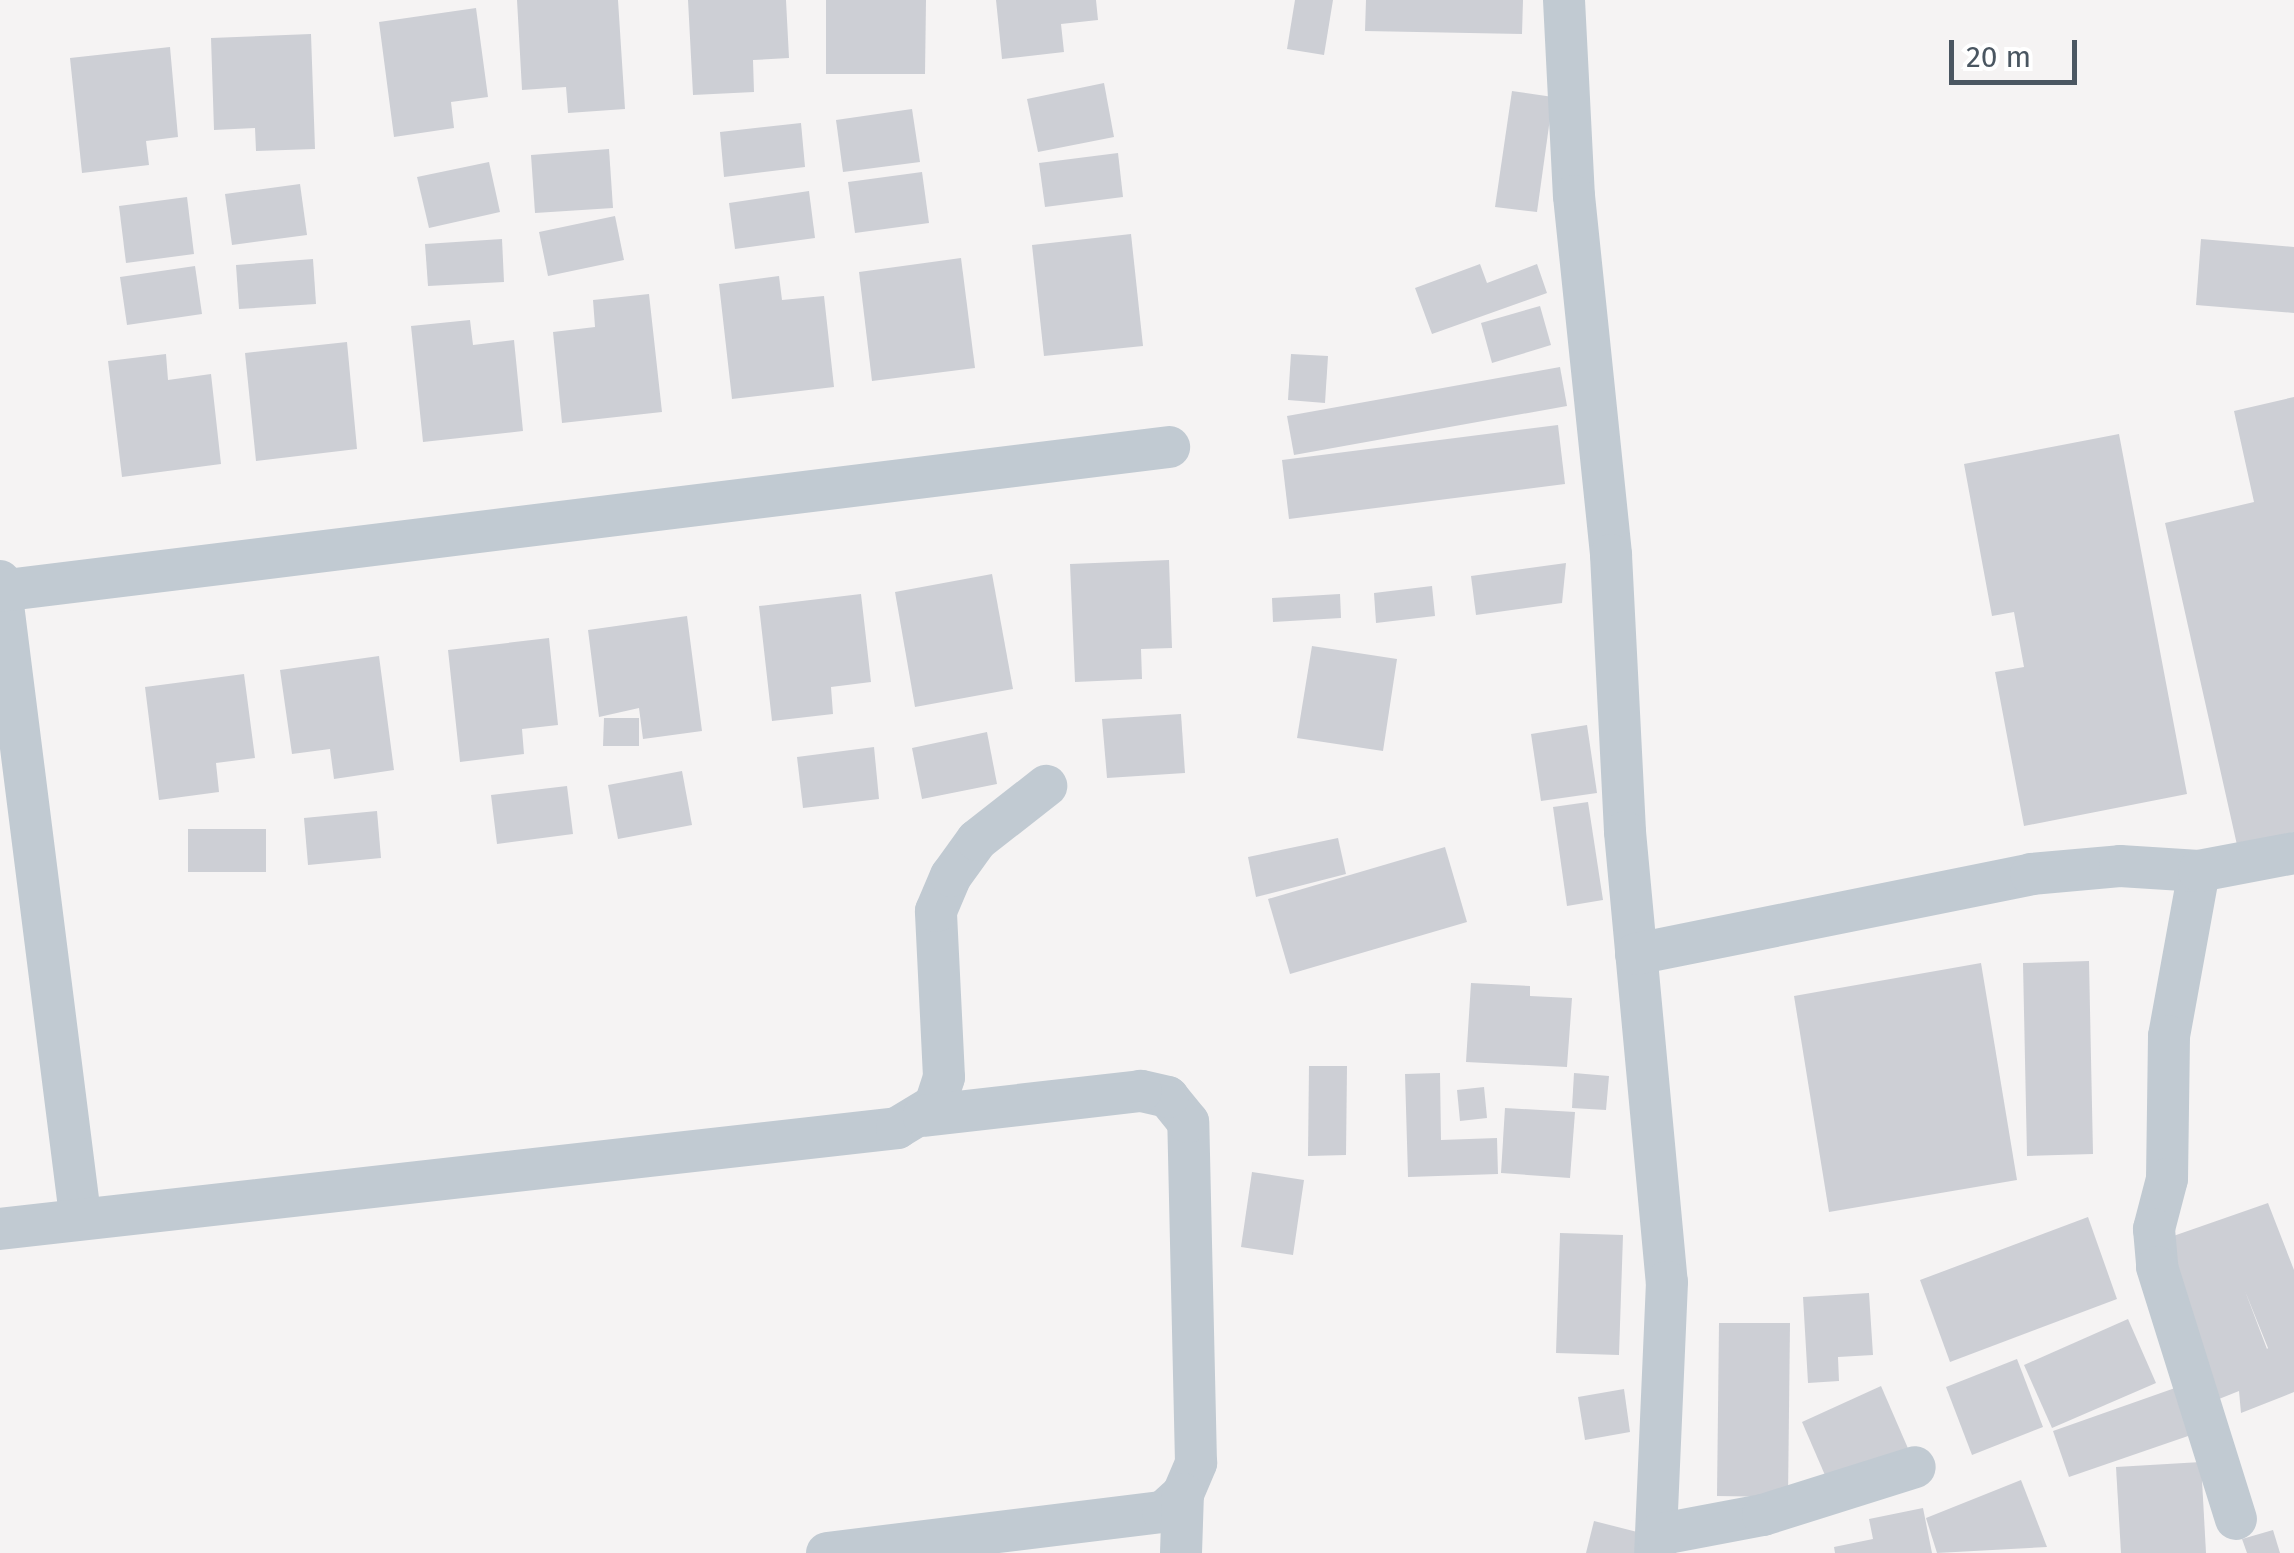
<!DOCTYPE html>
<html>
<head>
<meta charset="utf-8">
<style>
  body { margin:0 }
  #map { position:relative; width:2294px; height:1553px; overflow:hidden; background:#f5f3f3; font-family:"Fira Sans",sans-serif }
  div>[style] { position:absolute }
  .building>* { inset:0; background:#cdcfd5 }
  .minor>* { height:42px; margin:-21px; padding:0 21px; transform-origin:21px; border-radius:21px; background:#c1cad2 }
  span { translate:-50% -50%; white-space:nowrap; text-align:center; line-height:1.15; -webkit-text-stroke:8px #fff; paint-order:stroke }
  .scale { position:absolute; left:1949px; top:40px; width:128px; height:45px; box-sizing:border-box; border:5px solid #4a5661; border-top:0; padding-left:12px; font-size:30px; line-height:35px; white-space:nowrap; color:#4a5661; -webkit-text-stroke:8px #fff; paint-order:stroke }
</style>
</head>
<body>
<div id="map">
  <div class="building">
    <i style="clip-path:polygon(517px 0,618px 0,625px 109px,568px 113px,566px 87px,522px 90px)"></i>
    <i style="clip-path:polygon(688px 0,786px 0,789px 58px,753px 60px,754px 92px,693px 95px)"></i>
    <i style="clip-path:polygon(826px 0,926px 0,925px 74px,826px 74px)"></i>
    <i style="clip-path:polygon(996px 0,1096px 0,1098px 20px,1061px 24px,1064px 52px,1002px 59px)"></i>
    <i style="clip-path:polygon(1295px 0,1333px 0,1324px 55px,1287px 49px)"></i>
    <i style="clip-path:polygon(1366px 0,1523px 0,1522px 34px,1365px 31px)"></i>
    <i style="clip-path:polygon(476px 8px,488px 97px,451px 102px,454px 128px,394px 137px,379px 22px)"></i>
    <i style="clip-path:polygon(311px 34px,315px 149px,256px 151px,255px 128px,214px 130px,211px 38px)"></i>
    <i style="clip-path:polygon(170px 47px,178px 137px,146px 141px,149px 165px,82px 173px,70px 58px)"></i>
    <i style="clip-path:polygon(1104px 83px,1114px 137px,1038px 152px,1027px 99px)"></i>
    <i style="clip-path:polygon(1512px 91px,1553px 97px,1537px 212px,1495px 207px)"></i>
    <i style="clip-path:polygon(912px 109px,920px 162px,843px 172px,836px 120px)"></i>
    <i style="clip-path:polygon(801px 123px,805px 167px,724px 177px,720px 132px)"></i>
    <i style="clip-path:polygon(609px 149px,613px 208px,535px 213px,531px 155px)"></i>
    <i style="clip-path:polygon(1118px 153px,1123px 197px,1045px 207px,1039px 163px)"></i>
    <i style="clip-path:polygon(489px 162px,500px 212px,429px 228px,417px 177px)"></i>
    <i style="clip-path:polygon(922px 172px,929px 223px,855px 233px,848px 182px)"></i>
    <i style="clip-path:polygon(300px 184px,307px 235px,232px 245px,225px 194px)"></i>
    <i style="clip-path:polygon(809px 191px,815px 238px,735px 249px,729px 203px)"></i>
    <i style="clip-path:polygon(187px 197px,194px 254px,126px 263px,119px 206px)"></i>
    <i style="clip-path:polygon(615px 216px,624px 260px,548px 276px,539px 232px)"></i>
    <i style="clip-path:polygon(1131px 234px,1143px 346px,1044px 356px,1032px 245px)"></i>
    <i style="clip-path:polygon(502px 239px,504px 282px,428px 286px,425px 244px)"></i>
    <i style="clip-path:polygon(2201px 239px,2294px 247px,2294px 313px,2196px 305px)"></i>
    <i style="clip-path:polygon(961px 258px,975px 368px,872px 381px,859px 272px)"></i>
    <i style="clip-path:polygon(313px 259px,316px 304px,239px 309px,236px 265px)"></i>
    <i style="clip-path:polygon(1480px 264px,1487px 283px,1537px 264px,1547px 293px,1432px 334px,1415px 288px)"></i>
    <i style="clip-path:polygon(195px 266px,202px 314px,127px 325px,120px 277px)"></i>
    <i style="clip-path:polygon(779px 276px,782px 300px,824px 296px,834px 387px,732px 399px,719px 284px)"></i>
    <i style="clip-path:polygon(649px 294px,662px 412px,562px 423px,553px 332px,595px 327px,593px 300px)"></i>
    <i style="clip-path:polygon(1540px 306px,1551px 345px,1492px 363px,1481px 323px)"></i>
    <i style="clip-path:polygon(470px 320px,473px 345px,514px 340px,523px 431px,423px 442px,411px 326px)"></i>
    <i style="clip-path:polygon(347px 342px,357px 449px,256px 461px,245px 353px)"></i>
    <i style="clip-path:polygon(166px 354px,168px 380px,211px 374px,221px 464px,122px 477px,108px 361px)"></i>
    <i style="clip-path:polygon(1291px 354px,1328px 356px,1325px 403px,1288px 400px)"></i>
    <i style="clip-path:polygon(1560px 367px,1567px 406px,1294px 455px,1287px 416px)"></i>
    <i style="clip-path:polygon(2294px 397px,2294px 832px,2237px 845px,2165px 523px,2254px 502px,2234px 411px)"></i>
    <i style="clip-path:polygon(1558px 425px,1565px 484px,1289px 519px,1282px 460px)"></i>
    <i style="clip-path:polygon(2119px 434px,2187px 794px,2024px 826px,1995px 672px,2024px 667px,2014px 612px,1992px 616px,1964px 464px)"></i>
    <i style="clip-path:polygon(1169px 560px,1172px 648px,1141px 649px,1142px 679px,1075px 682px,1070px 564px)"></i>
    <i style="clip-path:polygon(1566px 563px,1562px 603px,1476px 615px,1471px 576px)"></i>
    <i style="clip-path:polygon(992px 574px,1013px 689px,915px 707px,895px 592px)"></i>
    <i style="clip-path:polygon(1432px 586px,1435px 616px,1376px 623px,1374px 593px)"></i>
    <i style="clip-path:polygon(861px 594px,871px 682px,831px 687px,833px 714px,772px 721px,759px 606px)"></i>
    <i style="clip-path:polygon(1340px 594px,1341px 618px,1273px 622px,1272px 598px)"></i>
    <i style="clip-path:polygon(687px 616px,702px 731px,643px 739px,639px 708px,599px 717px,588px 630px)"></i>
    <i style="clip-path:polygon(549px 638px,558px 725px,522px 729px,524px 754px,460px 762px,448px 650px)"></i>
    <i style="clip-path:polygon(1312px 646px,1397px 659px,1383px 751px,1297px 738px)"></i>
    <i style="clip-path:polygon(379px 656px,394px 770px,334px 779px,330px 749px,292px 754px,280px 670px)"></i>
    <i style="clip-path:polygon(244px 674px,255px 758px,216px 763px,219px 792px,159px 800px,145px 687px)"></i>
    <i style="clip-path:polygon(1181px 714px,1185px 773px,1107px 778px,1102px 719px)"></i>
    <i style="clip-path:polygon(604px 718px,639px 718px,639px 746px,603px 746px)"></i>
    <i style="clip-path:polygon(1587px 725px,1597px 793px,1541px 801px,1531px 734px)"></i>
    <i style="clip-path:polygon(987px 732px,997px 784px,922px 799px,912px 748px)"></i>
    <i style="clip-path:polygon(874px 747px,879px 799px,803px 808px,797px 757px)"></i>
    <i style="clip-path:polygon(682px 771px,692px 825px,618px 839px,608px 785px)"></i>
    <i style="clip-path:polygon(567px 786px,573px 834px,497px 844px,491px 795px)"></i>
    <i style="clip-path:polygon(1588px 802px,1603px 900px,1567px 906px,1553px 807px)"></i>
    <i style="clip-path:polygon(377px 811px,381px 858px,308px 865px,304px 818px)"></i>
    <i style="clip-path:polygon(188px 829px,266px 829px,266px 872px,188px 872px)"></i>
    <i style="clip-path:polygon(1338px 838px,1346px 874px,1256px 897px,1248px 857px)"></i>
    <i style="clip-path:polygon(1445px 847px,1467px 922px,1290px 974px,1268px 899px)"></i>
    <i style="clip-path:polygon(2089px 961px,2093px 1154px,2027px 1156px,2023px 963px)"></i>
    <i style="clip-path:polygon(1981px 963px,2017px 1180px,1829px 1212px,1794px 996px)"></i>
    <i style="clip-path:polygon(1471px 983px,1530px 986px,1530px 996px,1572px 998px,1567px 1067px,1466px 1062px)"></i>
    <i style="clip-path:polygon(1309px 1066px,1347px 1066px,1346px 1155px,1308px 1156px)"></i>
    <i style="clip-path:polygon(1440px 1073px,1441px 1140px,1497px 1138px,1498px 1174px,1408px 1177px,1405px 1074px)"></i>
    <i style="clip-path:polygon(1574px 1073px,1609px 1076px,1606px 1110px,1572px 1108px)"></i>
    <i style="clip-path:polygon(1484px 1087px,1487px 1118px,1460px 1121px,1457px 1090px)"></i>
    <i style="clip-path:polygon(1505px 1108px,1575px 1112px,1570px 1178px,1501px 1173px)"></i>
    <i style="clip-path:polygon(1252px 1172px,1304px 1180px,1293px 1255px,1241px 1247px)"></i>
    <i style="clip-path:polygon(evenodd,2268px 1203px,2294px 1270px,2294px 1392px,2241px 1413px,2239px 1391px,2219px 1399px,2159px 1241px,2268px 1203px,2245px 1291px,2268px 1348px,2267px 1349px,2245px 1291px)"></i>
    <i style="clip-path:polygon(2088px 1217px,2117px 1299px,1950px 1362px,1920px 1280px)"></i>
    <i style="clip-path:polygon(1560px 1233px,1623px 1235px,1619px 1355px,1556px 1353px)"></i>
    <i style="clip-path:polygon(1869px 1293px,1873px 1355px,1838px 1357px,1839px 1381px,1808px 1383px,1803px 1297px)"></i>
    <i style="clip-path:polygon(2128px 1319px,2156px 1383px,2052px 1428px,2024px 1365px)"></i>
    <i style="clip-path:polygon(1719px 1323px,1790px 1323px,1788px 1497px,1717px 1496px)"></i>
    <i style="clip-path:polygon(2017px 1359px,2043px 1427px,1972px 1455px,1946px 1387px)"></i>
    <i style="clip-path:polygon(1881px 1386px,1910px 1453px,1831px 1489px,1802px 1422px)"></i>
    <i style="clip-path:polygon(2175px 1388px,2191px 1435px,2069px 1477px,2053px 1431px)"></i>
    <i style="clip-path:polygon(1624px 1389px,1630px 1432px,1585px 1440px,1578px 1397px)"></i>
    <i style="clip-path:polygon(2201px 1462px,2206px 1553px,2121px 1553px,2116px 1467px)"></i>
    <i style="clip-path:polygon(2021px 1480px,2047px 1547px,1937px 1553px,1926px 1518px)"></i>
    <i style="clip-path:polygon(1923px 1508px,1932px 1553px,1835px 1553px,1834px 1547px,1873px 1539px,1869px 1519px)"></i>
    <i style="clip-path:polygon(1594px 1521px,1653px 1536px,1648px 1553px,1586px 1553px)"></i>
    <i style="clip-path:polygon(2273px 1530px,2280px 1553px,2247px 1553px,2242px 1539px)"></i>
  </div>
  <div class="minor">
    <i style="left:1564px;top:0;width:196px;rotate:87.1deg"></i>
    <i style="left:1574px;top:196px;width:361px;rotate:84.1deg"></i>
    <i style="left:1611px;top:555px;width:277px;rotate:87.1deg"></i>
    <i style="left:1625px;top:832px;width:452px;rotate:84.7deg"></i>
    <i style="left:1667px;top:1282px;width:271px;rotate:92.5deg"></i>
    <i style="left:0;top:581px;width:639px;rotate:82.81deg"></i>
    <i style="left:0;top:591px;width:1178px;rotate:-7.02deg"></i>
    <i style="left:2199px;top:871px;width:168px;rotate:100.3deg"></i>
    <i style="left:2169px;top:1036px;width:143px;rotate:90.8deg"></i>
    <i style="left:2167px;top:1179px;width:52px;rotate:104.6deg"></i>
    <i style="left:2154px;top:1229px;width:38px;rotate:85deg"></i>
    <i style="left:2157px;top:1267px;width:264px;rotate:72.6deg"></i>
    <i style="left:1636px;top:954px;width:403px;rotate:-11.4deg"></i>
    <i style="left:2031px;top:874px;width:89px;rotate:-5.1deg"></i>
    <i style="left:2120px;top:866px;width:79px;rotate:3.6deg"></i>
    <i style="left:2199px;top:871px;width:97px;rotate:-10.7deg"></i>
    <i style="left:0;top:1229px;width:903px;rotate:-6.42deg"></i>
    <i style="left:897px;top:1128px;width:44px;rotate:-31.2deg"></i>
    <i style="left:935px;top:1105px;width:29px;rotate:-72deg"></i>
    <i style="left:944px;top:1077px;width:166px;rotate:-92.8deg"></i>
    <i style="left:936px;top:911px;width:38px;rotate:-67deg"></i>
    <i style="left:951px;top:876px;width:44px;rotate:-54.2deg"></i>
    <i style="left:977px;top:840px;width:88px;rotate:-38deg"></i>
    <i style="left:1657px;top:1535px;width:108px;rotate:-10.7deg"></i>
    <i style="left:1763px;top:1515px;width:159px;rotate:-17.5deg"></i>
    <i style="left:827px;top:1553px;width:338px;rotate:-7deg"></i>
    <i style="left:1163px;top:1512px;width:27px;rotate:-42deg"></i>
    <i style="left:1183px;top:1494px;width:34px;rotate:-67deg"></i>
    <i style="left:1196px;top:1463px;width:341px;rotate:-91.3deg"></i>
    <i style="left:1188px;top:1122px;width:32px;rotate:-129deg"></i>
    <i style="left:1168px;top:1097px;width:28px;rotate:-167deg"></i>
    <i style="left:1141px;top:1091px;width:219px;rotate:173.5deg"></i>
    <i style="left:1181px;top:1553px;width:59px;rotate:-88.1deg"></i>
  </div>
  <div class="scale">20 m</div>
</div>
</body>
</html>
